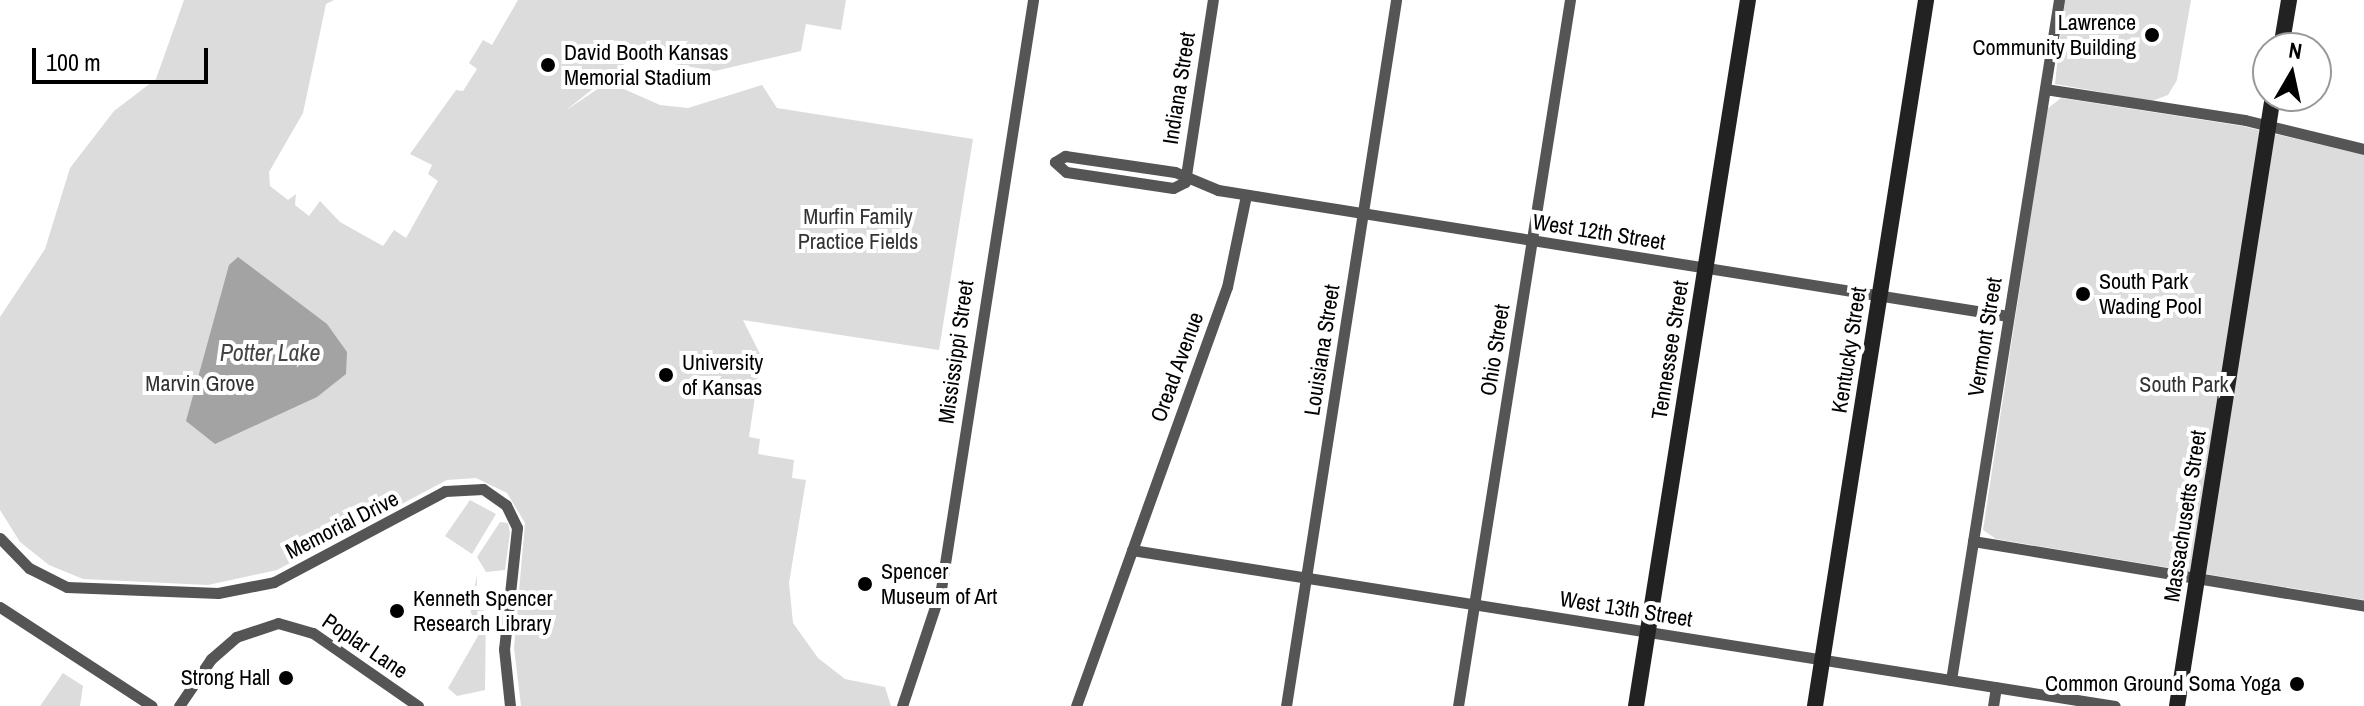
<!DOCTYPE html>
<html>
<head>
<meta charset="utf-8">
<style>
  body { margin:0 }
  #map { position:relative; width:2364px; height:706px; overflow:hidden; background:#fff; font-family:"Archivo Narrow",sans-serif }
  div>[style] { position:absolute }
  .green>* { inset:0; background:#dcdcdc }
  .water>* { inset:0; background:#a3a3a3 }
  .street>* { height:11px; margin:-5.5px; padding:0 5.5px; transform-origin:5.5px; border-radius:5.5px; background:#555 }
  .secondary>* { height:16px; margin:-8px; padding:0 8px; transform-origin:8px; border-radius:8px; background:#222 }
  .dots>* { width:22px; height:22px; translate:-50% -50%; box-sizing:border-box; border:4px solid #fff; border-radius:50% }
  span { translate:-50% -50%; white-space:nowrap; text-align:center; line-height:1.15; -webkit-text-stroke:8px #fff; paint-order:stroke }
  .poi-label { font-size:22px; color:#000 }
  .right { translate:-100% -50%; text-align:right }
  .left { translate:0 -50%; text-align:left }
  .street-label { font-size:22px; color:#000 }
  .park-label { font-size:22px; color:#333 }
  .water-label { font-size:24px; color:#444; font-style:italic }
  .north { position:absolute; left:2252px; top:32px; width:80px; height:80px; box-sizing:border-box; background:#fff; border:2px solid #999; border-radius:50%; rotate:9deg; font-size:22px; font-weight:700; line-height:32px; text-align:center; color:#000 }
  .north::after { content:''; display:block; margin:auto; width:28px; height:36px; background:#000; clip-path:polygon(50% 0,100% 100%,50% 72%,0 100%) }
  .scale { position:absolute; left:32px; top:48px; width:176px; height:36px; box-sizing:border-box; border:4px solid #000; border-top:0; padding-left:10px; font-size:24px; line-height:28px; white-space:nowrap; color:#000; -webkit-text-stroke:6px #fff; paint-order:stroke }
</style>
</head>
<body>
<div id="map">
  <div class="green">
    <i style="clip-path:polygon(184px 0,334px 0,326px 4px,303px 113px,269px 172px,270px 186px,288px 200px,296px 194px,295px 205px,309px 216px,320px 201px,340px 222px,383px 246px,394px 230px,406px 238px,438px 181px,428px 174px,432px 165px,410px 154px,456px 90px,463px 91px,477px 69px,469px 63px,483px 40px,492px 45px,518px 0,846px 0,841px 30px,806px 24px,801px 51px,715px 71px,633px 57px,565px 111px,608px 82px,660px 105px,688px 108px,762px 85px,777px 108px,973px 139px,939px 350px,743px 320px,761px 356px,749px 437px,760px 439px,758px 454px,794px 460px,792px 478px,806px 480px,789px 583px,793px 623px,818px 658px,845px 679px,885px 687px,891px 706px,521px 706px,514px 648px,525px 523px,507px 493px,476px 478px,447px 480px,277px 570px,208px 585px,83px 579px,49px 565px,20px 542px,0 510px,0 317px,45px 249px,70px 168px,114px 111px,156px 79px)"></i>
    <i style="clip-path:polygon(2064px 0,2191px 0,2177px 80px,2168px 95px,2152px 101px,2055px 84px)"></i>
    <i style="clip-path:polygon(2061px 98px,2242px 126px,2364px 155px,2364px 600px,1996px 539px,1983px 530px,2047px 109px)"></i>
    <i style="clip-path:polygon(470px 500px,496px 514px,472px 554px,445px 536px)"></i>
    <i style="clip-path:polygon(500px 522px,508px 523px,510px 533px,505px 570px,486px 572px,477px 557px)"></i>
    <i style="clip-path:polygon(477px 575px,476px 609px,486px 611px,485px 690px,457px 696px,448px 688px,478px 636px,470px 609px)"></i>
    <i style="clip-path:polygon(63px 673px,83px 686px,80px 706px,40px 706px)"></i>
  </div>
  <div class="water">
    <i style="clip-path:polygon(238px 257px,327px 324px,347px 352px,346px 374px,317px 397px,215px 444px,186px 421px,229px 265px)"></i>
  </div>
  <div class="street">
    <i style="left:2045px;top:89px;width:202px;rotate:8.8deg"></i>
    <i style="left:2245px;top:120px;width:122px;rotate:13.7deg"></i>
    <i style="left:1185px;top:182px;width:13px;rotate:153deg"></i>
    <i style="left:1173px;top:188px;width:108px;rotate:-171.5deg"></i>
    <i style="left:1066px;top:172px;width:15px;rotate:-138deg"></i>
    <i style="left:1055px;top:162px;width:12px;rotate:-31deg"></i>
    <i style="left:1065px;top:156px;width:111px;rotate:8.3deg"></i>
    <i style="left:1175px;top:172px;width:47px;rotate:22.7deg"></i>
    <i style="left:1218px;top:190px;width:800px;rotate:9.06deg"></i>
    <i style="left:1185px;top:182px;width:184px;rotate:-81.3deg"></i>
    <i style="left:0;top:538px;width:42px;rotate:46deg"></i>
    <i style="left:29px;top:568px;width:42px;rotate:26.6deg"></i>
    <i style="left:67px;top:587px;width:151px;rotate:2.3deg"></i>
    <i style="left:218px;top:593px;width:57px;rotate:-11.1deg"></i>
    <i style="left:274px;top:582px;width:194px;rotate:-28deg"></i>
    <i style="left:445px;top:491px;width:38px;rotate:-3deg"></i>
    <i style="left:483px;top:489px;width:28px;rotate:35deg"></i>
    <i style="left:506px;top:505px;width:25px;rotate:64deg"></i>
    <i style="left:517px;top:528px;width:122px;rotate:96.1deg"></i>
    <i style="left:504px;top:649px;width:57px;rotate:84deg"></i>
    <i style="left:1973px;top:541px;width:396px;rotate:9.4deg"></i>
    <i style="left:1132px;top:550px;width:995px;rotate:9.02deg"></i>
    <i style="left:0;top:607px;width:181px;rotate:33.1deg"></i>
    <i style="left:1951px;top:680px;width:689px;rotate:-80.98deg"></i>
    <i style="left:179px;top:706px;width:57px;rotate:-55.8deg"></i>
    <i style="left:211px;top:659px;width:33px;rotate:-41deg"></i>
    <i style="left:236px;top:637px;width:44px;rotate:-18.4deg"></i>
    <i style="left:278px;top:623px;width:36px;rotate:16deg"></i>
    <i style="left:313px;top:633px;width:128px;rotate:34.8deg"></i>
    <i style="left:902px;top:706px;width:123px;rotate:-71.6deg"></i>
    <i style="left:941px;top:589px;width:596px;rotate:-81.12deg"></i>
    <i style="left:1076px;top:706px;width:445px;rotate:-70.2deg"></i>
    <i style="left:1227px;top:287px;width:94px;rotate:-78.3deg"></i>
    <i style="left:1286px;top:706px;width:715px;rotate:-81.14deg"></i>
    <i style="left:1458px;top:706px;width:715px;rotate:-80.99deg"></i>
    <i style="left:1993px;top:706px;width:19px;rotate:-81deg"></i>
  </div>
  <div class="secondary">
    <i style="left:2281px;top:48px;width:49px;rotate:-80.5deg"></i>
    <i style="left:1636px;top:706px;width:715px;rotate:-80.99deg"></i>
    <i style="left:1815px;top:706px;width:715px;rotate:-81.06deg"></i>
    <i style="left:2177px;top:706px;width:618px;rotate:-81.06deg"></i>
  </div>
  <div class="dots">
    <i style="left:2152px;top:35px;background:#000"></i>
    <i style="left:548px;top:65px;background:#000"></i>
    <i style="left:2083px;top:294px;background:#000"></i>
    <i style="left:666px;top:375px;background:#000"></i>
    <i style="left:865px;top:584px;background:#000"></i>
    <i style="left:397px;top:611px;background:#000"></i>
    <i style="left:286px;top:678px;background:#000"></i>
    <i style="left:2297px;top:684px;background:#000"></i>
  </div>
  <div class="poi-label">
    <span class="right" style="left:2136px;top:35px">Lawrence<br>Community Building</span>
    <span class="left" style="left:564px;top:65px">David Booth Kansas<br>Memorial Stadium</span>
    <span class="left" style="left:2099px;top:294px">South Park<br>Wading Pool</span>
    <span class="left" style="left:682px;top:375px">University<br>of Kansas</span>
    <span class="left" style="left:881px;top:584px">Spencer<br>Museum of Art</span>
    <span class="left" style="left:413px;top:611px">Kenneth Spencer<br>Research Library</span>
    <span class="right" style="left:270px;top:678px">Strong Hall</span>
    <span class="right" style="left:2281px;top:684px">Common Ground Soma Yoga</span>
  </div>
  <div class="street-label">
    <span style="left:1179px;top:88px;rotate:-81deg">Indiana Street</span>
    <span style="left:1599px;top:232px;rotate:9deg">West 12th Street</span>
    <span style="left:1985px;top:337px;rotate:-81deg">Vermont Street</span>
    <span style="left:1322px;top:350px;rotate:-81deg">Louisiana Street</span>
    <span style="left:1495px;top:350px;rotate:-81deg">Ohio Street</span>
    <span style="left:1670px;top:350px;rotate:-81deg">Tennessee Street</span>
    <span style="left:1849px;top:350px;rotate:-81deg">Kentucky Street</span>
    <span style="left:956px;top:352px;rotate:-82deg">Mississippi Street</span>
    <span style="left:1177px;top:367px;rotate:-70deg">Oread Avenue</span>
    <span style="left:2185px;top:516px;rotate:-81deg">Massachusetts Street</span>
    <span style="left:342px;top:525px;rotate:-27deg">Memorial Drive</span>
    <span style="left:1626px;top:609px;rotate:9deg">West 13th Street</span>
    <span style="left:365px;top:646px;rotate:34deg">Poplar Lane</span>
  </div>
  <div class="park-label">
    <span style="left:858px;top:229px">Murfin Family<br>Practice Fields</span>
    <span style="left:200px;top:384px">Marvin Grove</span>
    <span style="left:2184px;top:385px">South Park</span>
  </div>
  <div class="water-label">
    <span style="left:270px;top:353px">Potter Lake</span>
  </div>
  <div class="north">N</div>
  <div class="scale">100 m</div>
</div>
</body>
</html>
